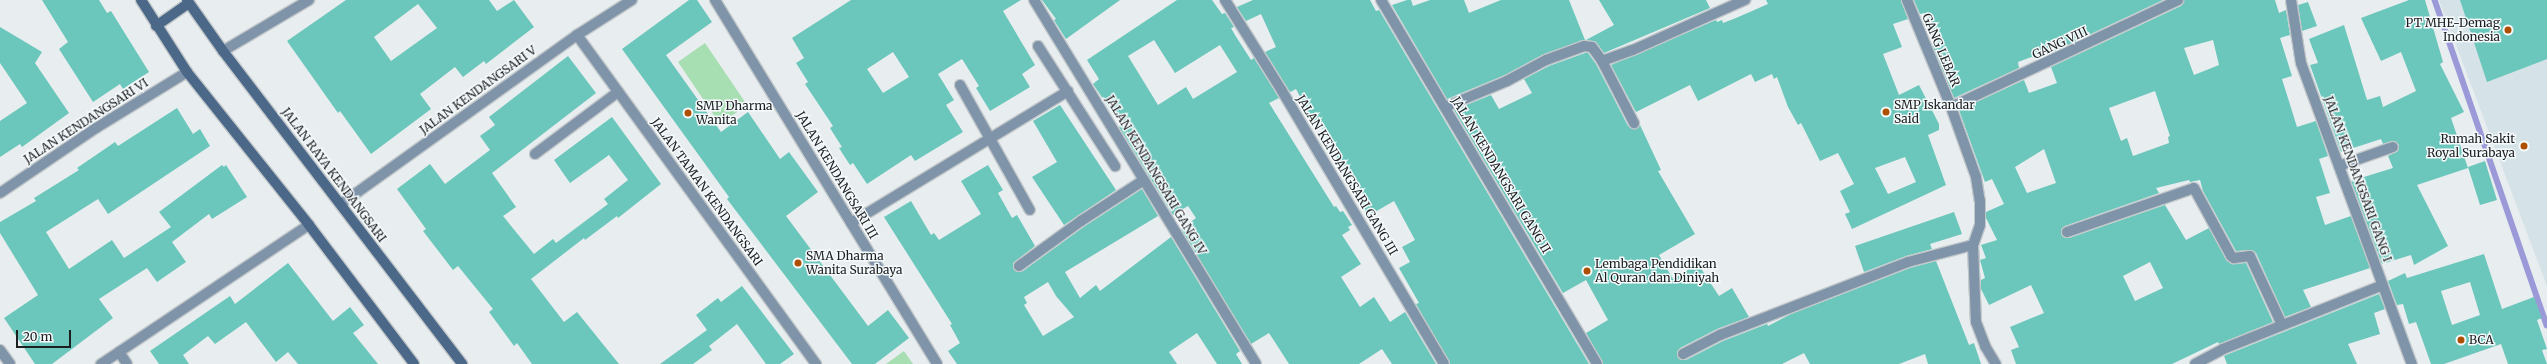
<!DOCTYPE html>
<html>
<head>
<meta charset="utf-8">
<style>
  body { margin:0 }
  #map { position:relative; width:2547px; height:364px; overflow:hidden; background:#e8edef; font-family:Merriweather,serif }
  div>[style] { position:absolute }
  .built>* { inset:0; background:#d5e3e8 }
  .green>* { inset:0; background:#a7deb2 }
  .stream>* { height:5.5px; margin:-2.75px; padding:0 2.75px; transform-origin:2.75px; border-radius:2.75px; background:#9b99d8 }
  .building>* { inset:0; background:#6bc7bb }
  .roads { filter:drop-shadow(1px 0 #c3c8ca) drop-shadow(-1px 0 #c3c8ca) drop-shadow(0 1px #c3c8ca) drop-shadow(0 -1px #c3c8ca) }
  .street>* { height:10px; margin:-5px; padding:0 5px; transform-origin:5px; border-radius:5px; background:#7f93a9 }
  .secondary>* { height:10px; margin:-5px; padding:0 5px; transform-origin:5px; border-radius:5px; background:#4b6888 }
  .dots>* { width:11px; height:11px; translate:-50% -50%; box-sizing:border-box; border:2px solid #f5fafc; border-radius:50% }
  span { translate:-50% -50%; white-space:nowrap; text-align:center; line-height:1.15; -webkit-text-stroke:3px #f5fafc; paint-order:stroke }
  .poi-label { font-size:12px; color:#1c1e1f }
  .right { translate:-100% -50%; text-align:right }
  .left { translate:0 -50%; text-align:left }
  .street-label { font-size:12px; color:#1c1e1f }
  .scale { position:absolute; left:16px; top:330px; width:55px; height:18px; box-sizing:border-box; border:2px solid #1c1e1f; border-top:0; padding-left:5px; font-size:12px; line-height:14px; white-space:nowrap; color:#1c1e1f; -webkit-text-stroke:3px #f5fafc; paint-order:stroke }
</style>
</head>
<body>
<div id="map">
  <div class="built">
    <i style="clip-path:polygon(2439px 0,2547px 0,2547px 286px)"></i>
  </div>
  <div class="green">
    <i style="clip-path:polygon(705px 43px,747px 105px,720px 124px,678px 62px)"></i>
    <i style="clip-path:polygon(904px 351px,913px 364px,886px 364px)"></i>
  </div>
  <div class="stream">
    <i style="left:2435px;top:0;width:344px;rotate:71deg"></i>
  </div>
  <div class="building">
    <i style="clip-path:polygon(42px 0,99px 0,107px 13px,111px 11px,149px 72px,123px 89px,120px 84px,93px 102px,59px 49px,68px 42px)"></i>
    <i style="clip-path:polygon(evenodd,346px 0,489px 0,497px 11px,514px 0,534px 27px,486px 64px,484px 61px,463px 77px,455px 67px,420px 94px,431px 109px,371px 154px,340px 111px,338px 113px,287px 41px,346px 0,418px 4px,437px 28px,391px 61px,374px 37px,418px 4px)"></i>
    <i style="clip-path:polygon(689px 0,697px 0,712px 22px,666px 55px,721px 132px,748px 112px,780px 159px,789px 152px,818px 192px,786px 216px,868px 326px,888px 310px,909px 338px,875px 364px,852px 364px,727px 199px,729px 197px,622px 49px)"></i>
    <i style="clip-path:polygon(evenodd,851px 0,1021px 0,1003px 11px,1035px 65px,1022px 74px,1030px 87px,990px 111px,976px 88px,979px 86px,962px 59px,938px 74px,954px 100px,946px 105px,963px 132px,915px 161px,911px 155px,867px 184px,853px 163px,850px 165px,839px 148px,842px 147px,830px 128px,833px 126px,805px 84px,808px 82px,796px 63px,804px 58px,792px 38px,851px 0,893px 52px,909px 77px,883px 93px,867px 69px,893px 52px)"></i>
    <i style="clip-path:polygon(1042px 0,1120px 0,1066px 39px,1054px 20px,1056px 19px)"></i>
    <i style="clip-path:polygon(evenodd,1177px 0,1212px 0,1222px 14px,1225px 13px,1234px 27px,1231px 28px,1235px 35px,1251px 60px,1254px 58px,1279px 98px,1269px 103px,1334px 207px,1336px 206px,1340px 212px,1343px 211px,1352px 225px,1348px 227px,1350px 230px,1342px 235px,1361px 264px,1341px 277px,1360px 307px,1374px 297px,1390px 322px,1405px 312px,1436px 364px,1392px 364px,1382px 349px,1359px 364px,1289px 364px,1269px 333px,1251px 344px,1181px 229px,1196px 218px,1188px 206px,1173px 215px,1119px 127px,1121px 125px,1093px 84px,1099px 79px,1087px 60px,1177px 0,1154px 40px,1175px 73px,1220px 45px,1237px 72px,1193px 99px,1186px 87px,1158px 105px,1128px 56px,1154px 40px)"></i>
    <i style="clip-path:polygon(1253px 0,1370px 0,1376px 11px,1379px 10px,1589px 364px,1450px 364px,1416px 304px,1419px 303px,1399px 268px,1410px 262px,1402px 247px,1415px 240px,1394px 201px,1368px 216px,1360px 201px,1365px 198px,1347px 165px,1342px 167px,1319px 122px,1314px 124px,1296px 89px,1290px 92px,1265px 52px,1276px 47px,1261px 14px,1246px 21px,1237px 7px)"></i>
    <i style="clip-path:polygon(1407px 0,1411px 0,1413px 6px,1430px 0,1464px 0,1469px 13px,1501px 0,1569px 0,1585px 40px,1544px 54px,1505px 75px,1447px 99px,1392px 5px)"></i>
    <i style="clip-path:polygon(1599px 0,1706px 0,1710px 8px,1604px 53px,1596px 42px,1586px 40px,1614px 25px)"></i>
    <i style="clip-path:polygon(evenodd,1766px 0,1901px 0,1908px 19px,1893px 24px,1902px 47px,1883px 54px,1899px 95px,1919px 85px,1939px 124px,1939px 130px,1928px 135px,1946px 185px,1852px 229px,1845px 214px,1850px 212px,1840px 191px,1854px 184px,1838px 153px,1820px 161px,1801px 123px,1798px 125px,1788px 107px,1777px 77px,1774px 79px,1772px 74px,1755px 82px,1751px 74px,1698px 101px,1690px 85px,1636px 112px,1611px 65px,1716px 20px,1717px 22px,1722px 20px,1723px 23px,1736px 18px,1768px 4px,1766px 0,1905px 157px,1916px 182px,1888px 194px,1875px 168px,1905px 157px)"></i>
    <i style="clip-path:polygon(1914px 0,2163px 0,2046px 55px,2045px 52px,2018px 62px,2019px 68px,1954px 98px,1932px 44px,1935px 42px,1924px 13px,1920px 14px)"></i>
    <i style="clip-path:polygon(evenodd,2184px 0,2275px 0,2279px 13px,2286px 10px,2290px 35px,2280px 38px,2292px 76px,2282px 79px,2297px 127px,2316px 121px,2328px 156px,2319px 159px,2330px 193px,2316px 197px,2325px 225px,2351px 216px,2370px 268px,2303px 290px,2311px 307px,2285px 317px,2256px 253px,2250px 250px,2236px 251px,2203px 191px,2200px 180px,2190px 182px,2189px 180px,2156px 188px,2159px 193px,2065px 226px,2061px 230px,2061px 234px,2069px 238px,2165px 205px,2186px 240px,2209px 228px,2227px 261px,2234px 264px,2246px 263px,2273px 322px,2219px 344px,2218px 342px,2172px 364px,2016px 364px,2011px 350px,2019px 347px,2010px 327px,2044px 313px,2031px 285px,1989px 305px,1981px 289px,1981px 280px,1985px 278px,1980px 260px,1986px 258px,1981px 245px,1997px 240px,1986px 218px,1986px 212px,2004px 204px,1992px 179px,1985px 182px,1959px 110px,2024px 80px,2029px 93px,2057px 83px,2051px 67px,2181px 6px,2184px 0,2213px 40px,2219px 65px,2194px 75px,2184px 48px,2213px 40px,2184px 0,2155px 91px,2170px 136px,2168px 137px,2169px 143px,2133px 156px,2127px 138px,2121px 141px,2109px 108px,2155px 91px,2184px 0,2044px 149px,2056px 183px,2027px 193px,2015px 167px,2044px 149px,2184px 0,2150px 262px,2163px 288px,2135px 301px,2123px 276px,2150px 262px)"></i>
    <i style="clip-path:polygon(2409px 0,2425px 0,2443px 62px,2440px 64px,2464px 112px,2451px 118px,2468px 168px,2417px 185px,2448px 246px,2414px 265px,2411px 255px,2382px 264px,2351px 181px,2393px 168px,2388px 156px,2398px 151px,2399px 145px,2394px 141px,2383px 144px,2381px 139px,2341px 152px,2310px 65px,2318px 63px,2309px 39px,2344px 25px,2367px 100px,2380px 96px,2383px 107px,2416px 91px,2401px 52px,2381px 61px,2361px 18px)"></i>
    <i style="clip-path:polygon(2460px 0,2547px 0,2547px 59px,2487px 82px)"></i>
    <i style="clip-path:polygon(2308px 2px,2317px 26px,2302px 31px,2298px 5px)"></i>
    <i style="clip-path:polygon(0 27px,42px 52px,35px 63px,69px 113px,22px 147px,20px 144px,0 157px,0 121px,27px 103px,0 63px)"></i>
    <i style="clip-path:polygon(1585px 53px,1588px 53px,1596px 64px,1628px 126px,1634px 129px,1640px 125px,1661px 170px,1658px 171px,1695px 234px,1659px 255px,1673px 279px,1698px 264px,1719px 296px,1732px 288px,1749px 317px,1717px 329px,1680px 348px,1677px 353px,1679px 359px,1686px 360px,1723px 341px,1767px 324px,1768px 326px,1791px 314px,1910px 268px,1936px 261px,1969px 345px,1974px 343px,1981px 364px,1928px 364px,1925px 354px,1899px 364px,1810px 364px,1804px 353px,1782px 364px,1603px 364px,1586px 333px,1608px 320px,1586px 280px,1563px 293px,1454px 110px,1491px 95px,1499px 109px,1532px 93px,1524px 79px,1549px 66px)"></i>
    <i style="clip-path:polygon(568px 56px,596px 93px,492px 173px,516px 207px,503px 216px,534px 254px,553px 239px,556px 243px,608px 204px,604px 199px,628px 180px,609px 155px,570px 183px,554px 160px,612px 117px,661px 184px,618px 218px,617px 216px,585px 240px,584px 238px,531px 279px,564px 322px,577px 312px,619px 364px,532px 364px,517px 343px,514px 346px,489px 312px,493px 309px,458px 266px,453px 270px,423px 231px,426px 229px,397px 189px,430px 164px,445px 184px,490px 150px,480px 136px,495px 125px,489px 117px)"></i>
    <i style="clip-path:polygon(1060px 105px,1116px 190px,1064px 225px,1032px 177px,1057px 162px,1033px 121px)"></i>
    <i style="clip-path:polygon(177px 108px,193px 134px,200px 129px,210px 146px,108px 214px,98px 199px,46px 232px,69px 269px,112px 240px,124px 258px,171px 227px,159px 212px,222px 165px,224px 167px,226px 165px,247px 197px,212px 219px,209px 214px,172px 242px,186px 262px,157px 282px,147px 268px,99px 299px,113px 318px,52px 364px,35px 364px,4px 318px,38px 295px,0 233px,0 222px,36px 201px,34px 198px,79px 170px,77px 168px,115px 142px,118px 146px)"></i>
    <i style="clip-path:polygon(2485px 161px,2497px 200px,2480px 205px,2468px 167px)"></i>
    <i style="clip-path:polygon(evenodd,988px 165px,1003px 190px,998px 193px,1012px 218px,1017px 215px,1035px 246px,1013px 263px,1014px 269px,1017px 272px,1023px 271px,1085px 226px,1142px 189px,1158px 216px,1065px 272px,1080px 298px,1096px 285px,1100px 291px,1171px 237px,1240px 351px,1236px 354px,1242px 364px,1217px 364px,1197px 333px,1169px 352px,1177px 364px,957px 364px,948px 351px,960px 343px,950px 325px,952px 324px,884px 217px,911px 201px,931px 235px,934px 233px,939px 240px,981px 214px,961px 181px,988px 165px,1048px 282px,1056px 296px,1074px 317px,1043px 336px,1024px 305px,1027px 303px,1024px 297px,1048px 282px)"></i>
    <i style="clip-path:polygon(1954px 212px,1962px 234px,1930px 244px,1932px 249px,1906px 256px,1864px 272px,1855px 246px)"></i>
    <i style="clip-path:polygon(evenodd,2484px 254px,2502px 309px,2534px 297px,2542px 318px,2537px 320px,2547px 349px,2542px 350px,2547px 364px,2508px 364px,2501px 344px,2444px 364px,2431px 364px,2416px 322px,2409px 324px,2403px 304px,2397px 305px,2388px 281px,2405px 273px,2407px 278px,2484px 254px,2470px 282px,2480px 315px,2452px 325px,2441px 291px,2470px 282px)"></i>
    <i style="clip-path:polygon(288px 263px,333px 321px,350px 307px,364px 325px,353px 333px,378px 364px,298px 364px,288px 352px,276px 362px,246px 322px,215px 344px,208px 336px,183px 355px,189px 364px,159px 364px,150px 351px,230px 296px,235px 304px)"></i>
    <i style="clip-path:polygon(742px 286px,794px 354px,780px 364px,766px 364px,737px 324px,709px 346px,712px 350px,693px 364px,660px 364px,707px 330px,696px 315px,718px 298px,721px 302px)"></i>
    <i style="clip-path:polygon(2379px 294px,2385px 309px,2374px 313px,2380px 334px,2348px 344px,2357px 364px,2227px 364px,2224px 356px,2226px 355px)"></i>
  </div>
  <div class="roads">
    <div class="street">
      <i style="left:715px;top:0;width:426px;rotate:58.6deg"></i>
      <i style="left:1034px;top:0;width:426px;rotate:58.6deg"></i>
      <i style="left:1225px;top:0;width:107px;rotate:57.9deg"></i>
      <i style="left:1282px;top:91px;width:317px;rotate:59.3deg"></i>
      <i style="left:1381px;top:0;width:423px;rotate:59.3deg"></i>
      <i style="left:1907px;top:0;width:116px;rotate:67.6deg"></i>
      <i style="left:1951px;top:107px;width:74px;rotate:70.3deg"></i>
      <i style="left:1976px;top:177px;width:24px;rotate:81deg"></i>
      <i style="left:1980px;top:201px;width:24px;rotate:90deg"></i>
      <i style="left:1980px;top:225px;width:21px;rotate:109deg"></i>
      <i style="left:1973px;top:245px;width:77px;rotate:87.8deg"></i>
      <i style="left:1976px;top:322px;width:26px;rotate:69deg"></i>
      <i style="left:1985px;top:346px;width:21px;rotate:59deg"></i>
      <i style="left:2291px;top:0;width:64px;rotate:81deg"></i>
      <i style="left:2301px;top:63px;width:321px;rotate:69.8deg"></i>
      <i style="left:577px;top:35px;width:407px;rotate:54deg"></i>
      <i style="left:1038px;top:46px;width:143px;rotate:57.3deg"></i>
      <i style="left:223px;top:51px;width:100px;rotate:-30.7deg"></i>
      <i style="left:1602px;top:61px;width:70px;rotate:62.7deg"></i>
      <i style="left:960px;top:85px;width:143px;rotate:60.8deg"></i>
      <i style="left:1445px;top:107px;width:67px;rotate:-22.8deg"></i>
      <i style="left:1507px;top:81px;width:44px;rotate:-28.3deg"></i>
      <i style="left:1546px;top:60px;width:40px;rotate:-20.2deg"></i>
      <i style="left:1584px;top:46px;width:8px;rotate:7deg"></i>
      <i style="left:1592px;top:47px;width:17px;rotate:54deg"></i>
      <i style="left:1602px;top:61px;width:33px;rotate:-20deg"></i>
      <i style="left:1633px;top:50px;width:123px;rotate:-24.1deg"></i>
      <i style="left:1951px;top:107px;width:251px;rotate:-25.2deg"></i>
      <i style="left:535px;top:154px;width:104px;rotate:-36.8deg"></i>
      <i style="left:2339px;top:166px;width:57px;rotate:-19.4deg"></i>
      <i style="left:0;top:193px;width:116px;rotate:-34.1deg"></i>
      <i style="left:96px;top:128px;width:107px;rotate:-31.6deg"></i>
      <i style="left:341px;top:204px;width:290px;rotate:-35.6deg"></i>
      <i style="left:577px;top:35px;width:65px;rotate:-32.5deg"></i>
      <i style="left:851px;top:223px;width:254px;rotate:-31.3deg"></i>
      <i style="left:2067px;top:232px;width:134px;rotate:-19.1deg"></i>
      <i style="left:2194px;top:188px;width:77px;rotate:61.4deg"></i>
      <i style="left:2231px;top:256px;width:4px;rotate:34deg"></i>
      <i style="left:2234px;top:258px;width:16px;rotate:-7deg"></i>
      <i style="left:2250px;top:256px;width:76px;rotate:65.1deg"></i>
      <i style="left:1019px;top:266px;width:77px;rotate:-36deg"></i>
      <i style="left:1081px;top:221px;width:75px;rotate:-33.1deg"></i>
      <i style="left:0;top:350px;width:17px;rotate:54deg"></i>
      <i style="left:119px;top:352px;width:14px;rotate:56deg"></i>
      <i style="left:1683px;top:354px;width:42px;rotate:-27.2deg"></i>
      <i style="left:1720px;top:335px;width:202px;rotate:-21.2deg"></i>
      <i style="left:1908px;top:262px;width:67px;rotate:-14.7deg"></i>
      <i style="left:101px;top:364px;width:250px;rotate:-33.8deg"></i>
      <i style="left:2195px;top:364px;width:32px;rotate:-28deg"></i>
      <i style="left:2223px;top:349px;width:172px;rotate:-21.8deg"></i>
    </div>
    <div class="secondary">
      <i style="left:141px;top:0;width:85px;rotate:57.4deg"></i>
      <i style="left:187px;top:72px;width:196px;rotate:51.4deg"></i>
      <i style="left:309px;top:225px;width:174px;rotate:52.9deg"></i>
      <i style="left:187px;top:0;width:62px;rotate:54.8deg"></i>
      <i style="left:223px;top:51px;width:394px;rotate:52.6deg"></i>
      <i style="left:156px;top:26px;width:40px;rotate:-34.9deg"></i>
    </div>
  </div>
  <div class="dots">
    <i style="left:2508px;top:30px;background:#ae4f00"></i>
    <i style="left:1886px;top:112px;background:#ae4f00"></i>
    <i style="left:688px;top:113px;background:#ae4f00"></i>
    <i style="left:2524px;top:146px;background:#ae4f00"></i>
    <i style="left:798px;top:263px;background:#ae4f00"></i>
    <i style="left:1587px;top:271px;background:#ae4f00"></i>
    <i style="left:2461px;top:340px;background:#ae4f00"></i>
  </div>
  <div class="poi-label">
    <span class="right" style="left:2500px;top:30px">PT MHE-Demag<br>Indonesia</span>
    <span class="left" style="left:1894px;top:112px">SMP Iskandar<br>Said</span>
    <span class="left" style="left:696px;top:113px">SMP Dharma<br>Wanita</span>
    <span class="right" style="left:2515px;top:146px">Rumah Sakit<br>Royal Surabaya</span>
    <span class="left" style="left:806px;top:263px">SMA Dharma<br>Wanita Surabaya</span>
    <span class="left" style="left:1595px;top:271px">Lembaga Pendidikan<br>Al Quran dan Diniyah</span>
    <span class="left" style="left:2469px;top:340px">BCA</span>
  </div>
  <div class="street-label">
    <span style="left:2060px;top:43px;rotate:-25deg">GANG VIII</span>
    <span style="left:1941px;top:50px;rotate:67deg">GANG LEBAR</span>
    <span style="left:478px;top:90px;rotate:-36deg">JALAN KENDANGSARI V</span>
    <span style="left:86px;top:121px;rotate:-33deg">JALAN KENDANGSARI VI</span>
    <span style="left:334px;top:175px;rotate:53deg">JALAN RAYA KENDANGSARI</span>
    <span style="left:837px;top:175px;rotate:59deg">JALAN KENDANGSARI III</span>
    <span style="left:1156px;top:175px;rotate:59deg">JALAN KENDANGSARI GANG IV</span>
    <span style="left:1347px;top:175px;rotate:59deg">JALAN KENDANGSARI GANG III</span>
    <span style="left:1501px;top:175px;rotate:59deg">JALAN KENDANGSARI GANG II</span>
    <span style="left:2358px;top:179px;rotate:70deg">JALAN KENDANGSARI GANG I</span>
    <span style="left:707px;top:192px;rotate:54deg">JALAN TAMAN KENDANGSARI</span>
  </div>
  <div class="scale">20 m</div>
</div>
</body>
</html>
